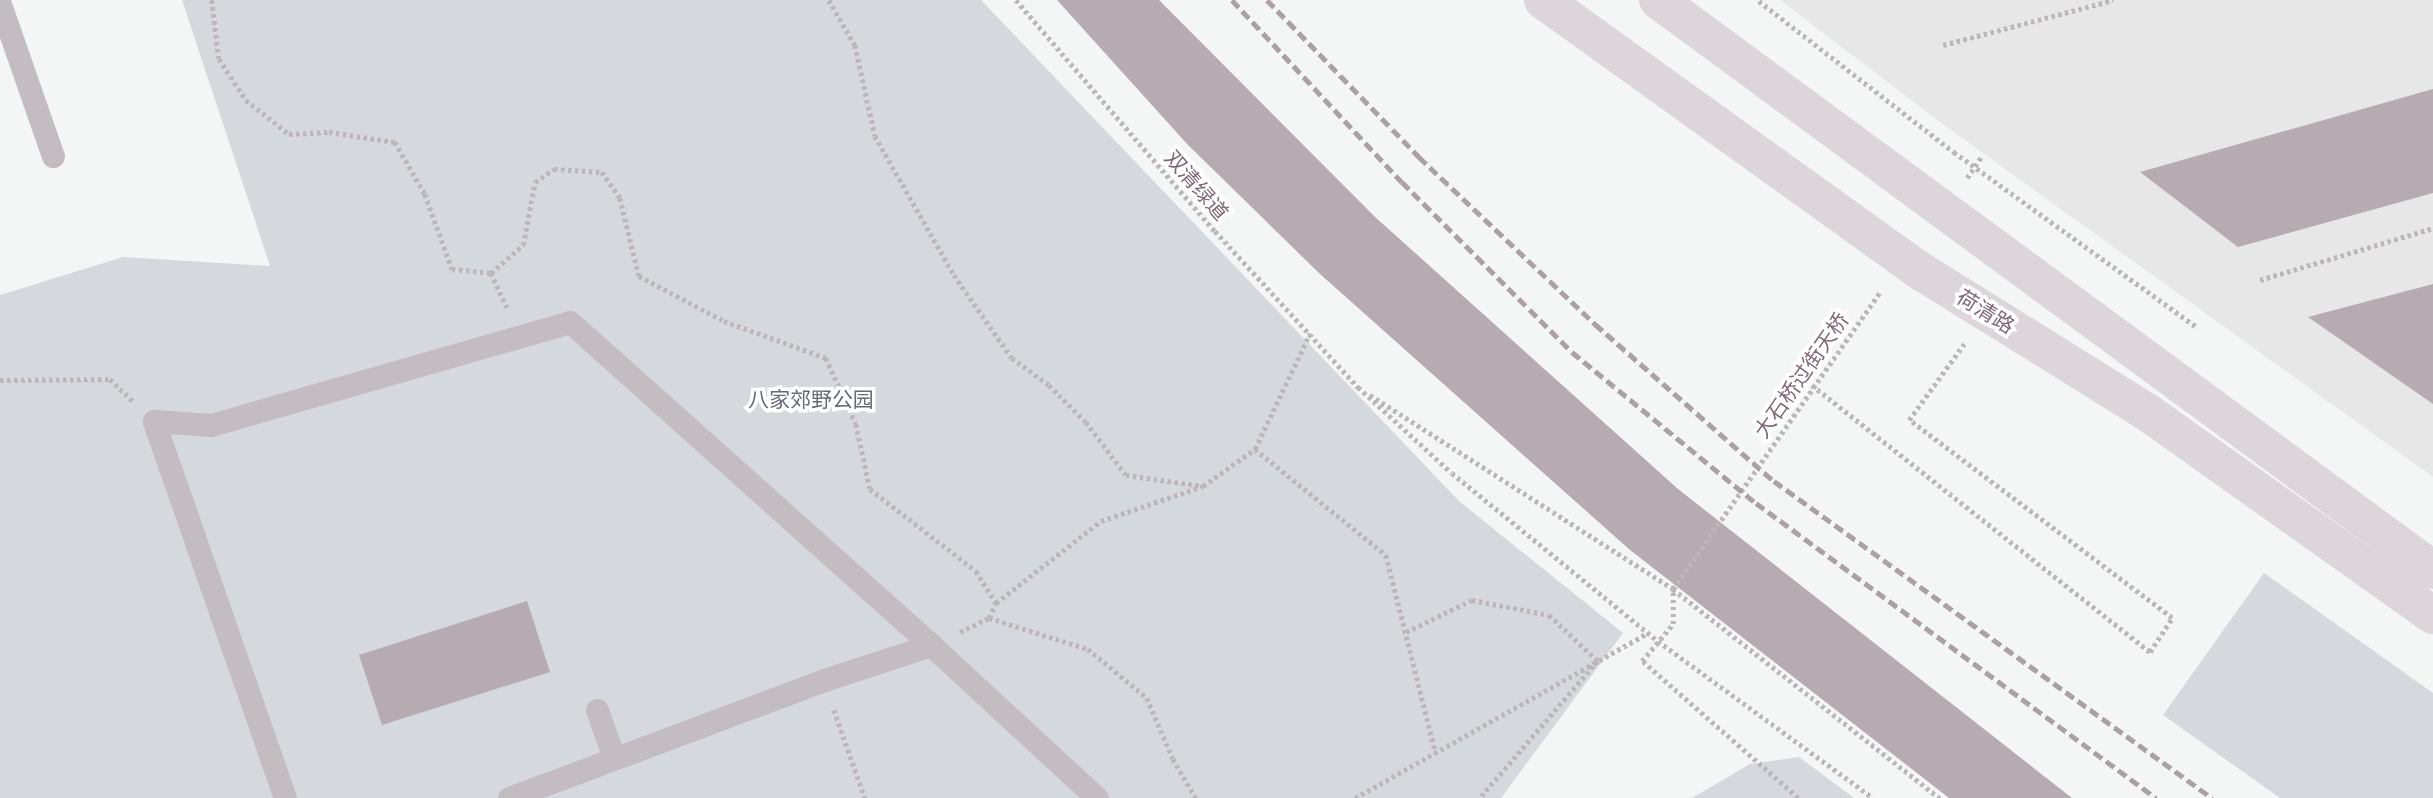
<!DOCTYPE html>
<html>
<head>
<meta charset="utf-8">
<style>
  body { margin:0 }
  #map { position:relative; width:2433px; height:798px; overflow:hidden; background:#f4f6f6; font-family:Commissioner,"Noto Sans SC",sans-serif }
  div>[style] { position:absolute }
  .built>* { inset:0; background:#e7e7e8 }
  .green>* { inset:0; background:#d5d8dd }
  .building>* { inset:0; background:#b5abb1 }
  .path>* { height:4.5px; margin-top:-2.25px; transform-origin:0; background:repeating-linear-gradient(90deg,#bcb6b9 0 3.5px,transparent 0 7px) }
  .service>* { height:23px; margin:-11.5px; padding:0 11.5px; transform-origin:11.5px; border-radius:11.5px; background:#c3bcc0 }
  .secondary>* { height:38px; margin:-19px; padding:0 19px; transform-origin:19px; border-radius:19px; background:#dcd5d9 }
  .rail>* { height:5px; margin-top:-2.5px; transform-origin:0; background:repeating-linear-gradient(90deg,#aaa0a6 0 10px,transparent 0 15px) }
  span { translate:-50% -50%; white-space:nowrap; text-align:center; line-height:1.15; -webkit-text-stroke:7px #fff; paint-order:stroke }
  .street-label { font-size:21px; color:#816976 }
  .park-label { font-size:21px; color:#676a79 }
</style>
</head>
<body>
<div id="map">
  <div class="built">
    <i style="clip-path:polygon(1780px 0,2433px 0,2433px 477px,1937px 120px)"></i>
  </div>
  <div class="green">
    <i style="clip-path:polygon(182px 0,981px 0,1459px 501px,1623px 633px,1501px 798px,0 798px,0 295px,123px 257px,270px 266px)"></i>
    <i style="clip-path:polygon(2264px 573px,2433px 693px,2433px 798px,2280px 798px,2163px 715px)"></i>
    <i style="clip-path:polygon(1799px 757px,1854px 798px,1692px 798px,1750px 764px)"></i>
  </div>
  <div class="building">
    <i style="clip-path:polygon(1057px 0,1159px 0,1374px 216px,1678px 489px,2072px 798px,1949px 798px,1630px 550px,1320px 274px,1188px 145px)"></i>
    <i style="clip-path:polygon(2433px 89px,2433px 193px,2238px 247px,2140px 172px)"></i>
    <i style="clip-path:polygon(2433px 284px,2433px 404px,2308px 317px)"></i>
    <i style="clip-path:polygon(527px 601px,550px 672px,382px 725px,359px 655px)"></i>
  </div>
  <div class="path">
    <i style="left:212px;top:0;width:59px;rotate:83.2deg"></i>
    <i style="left:219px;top:59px;width:49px;rotate:56.6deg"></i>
    <i style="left:246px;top:100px;width:55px;rotate:38.3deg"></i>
    <i style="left:289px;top:134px;width:40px;rotate:-2.9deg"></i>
    <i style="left:329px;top:132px;width:67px;rotate:8.6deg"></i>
    <i style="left:395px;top:142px;width:60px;rotate:60deg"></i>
    <i style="left:425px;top:194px;width:80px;rotate:70.2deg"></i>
    <i style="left:452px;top:269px;width:39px;rotate:6deg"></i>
    <i style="left:491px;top:273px;width:43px;rotate:-41.2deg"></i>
    <i style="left:523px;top:245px;width:64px;rotate:-79.2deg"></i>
    <i style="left:535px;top:182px;width:23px;rotate:-34deg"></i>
    <i style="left:554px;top:169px;width:48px;rotate:3.6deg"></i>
    <i style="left:602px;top:172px;width:32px;rotate:55deg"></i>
    <i style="left:620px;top:198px;width:80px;rotate:76.3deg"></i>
    <i style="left:639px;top:276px;width:96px;rotate:27.9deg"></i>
    <i style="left:724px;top:321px;width:109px;rotate:19.9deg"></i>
    <i style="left:826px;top:358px;width:72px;rotate:65.6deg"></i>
    <i style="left:856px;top:424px;width:66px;rotate:77.8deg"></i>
    <i style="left:870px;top:489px;width:134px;rotate:37.7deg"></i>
    <i style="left:976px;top:571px;width:38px;rotate:58deg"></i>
    <i style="left:829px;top:0;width:52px;rotate:60deg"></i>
    <i style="left:855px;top:45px;width:93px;rotate:77.6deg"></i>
    <i style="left:875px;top:136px;width:160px;rotate:60.4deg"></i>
    <i style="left:954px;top:275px;width:101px;rotate:55.1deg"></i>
    <i style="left:1012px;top:358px;width:46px;rotate:36.1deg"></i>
    <i style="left:1049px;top:385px;width:52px;rotate:45deg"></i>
    <i style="left:1086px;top:422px;width:66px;rotate:53deg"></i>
    <i style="left:1126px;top:475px;width:78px;rotate:8.1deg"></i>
    <i style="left:1016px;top:0;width:305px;rotate:49.3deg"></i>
    <i style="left:1215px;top:231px;width:212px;rotate:47.5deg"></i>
    <i style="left:1358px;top:387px;width:127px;rotate:42.5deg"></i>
    <i style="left:1452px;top:473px;width:266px;rotate:39.2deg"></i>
    <i style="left:1658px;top:641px;width:266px;rotate:36.1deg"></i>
    <i style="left:1759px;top:1px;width:247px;rotate:37.8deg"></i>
    <i style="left:1954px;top:152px;width:299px;rotate:35.8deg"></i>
    <i style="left:1943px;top:45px;width:176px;rotate:-14.8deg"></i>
    <i style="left:1967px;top:178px;width:27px;rotate:-56deg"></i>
    <i style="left:491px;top:273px;width:38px;rotate:65deg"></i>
    <i style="left:2260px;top:280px;width:181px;rotate:-16.7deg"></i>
    <i style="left:0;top:380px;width:110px;rotate:-0.5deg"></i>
    <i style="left:110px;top:379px;width:32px;rotate:44deg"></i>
    <i style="left:1812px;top:385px;width:431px;rotate:38.3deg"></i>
    <i style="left:2150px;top:652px;width:40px;rotate:-57.1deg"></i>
    <i style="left:2172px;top:618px;width:329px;rotate:-143deg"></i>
    <i style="left:1909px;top:420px;width:94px;rotate:-54.1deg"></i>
    <i style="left:1370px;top:395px;width:360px;rotate:32.6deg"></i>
    <i style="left:1673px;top:589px;width:339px;rotate:38.1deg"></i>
    <i style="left:1255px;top:449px;width:169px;rotate:39deg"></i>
    <i style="left:1386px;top:555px;width:205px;rotate:75.9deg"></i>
    <i style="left:989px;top:618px;width:104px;rotate:17.4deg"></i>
    <i style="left:1088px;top:649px;width:77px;rotate:39.7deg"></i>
    <i style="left:1147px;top:698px;width:66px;rotate:66.9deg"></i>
    <i style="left:1173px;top:759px;width:45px;rotate:59.5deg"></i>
    <i style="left:960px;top:632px;width:32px;rotate:-26deg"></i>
    <i style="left:989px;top:618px;width:17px;rotate:-65deg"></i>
    <i style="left:996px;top:603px;width:133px;rotate:-38deg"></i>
    <i style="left:1101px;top:521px;width:108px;rotate:-18.9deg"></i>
    <i style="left:1203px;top:486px;width:64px;rotate:-35.4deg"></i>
    <i style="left:1255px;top:449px;width:128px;rotate:-64.6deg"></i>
    <i style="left:1406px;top:632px;width:73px;rotate:-25.9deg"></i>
    <i style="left:1472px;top:600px;width:78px;rotate:11deg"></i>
    <i style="left:1549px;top:615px;width:67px;rotate:43.2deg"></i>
    <i style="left:1598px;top:661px;width:181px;rotate:130.7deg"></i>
    <i style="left:834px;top:710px;width:93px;rotate:70.6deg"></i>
    <i style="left:1355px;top:798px;width:336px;rotate:-29.4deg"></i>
    <i style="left:1798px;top:798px;width:208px;rotate:-138.7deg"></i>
    <i style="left:1642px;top:661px;width:48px;rotate:-50deg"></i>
    <i style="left:1673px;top:624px;width:35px;rotate:-90deg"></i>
    <i style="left:1673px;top:589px;width:363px;rotate:-55.1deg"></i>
  </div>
  <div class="service">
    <i style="left:0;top:4px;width:161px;rotate:70.8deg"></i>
    <i style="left:597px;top:710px;width:51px;rotate:70.5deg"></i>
    <i style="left:285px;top:798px;width:399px;rotate:-109.2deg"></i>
    <i style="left:154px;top:421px;width:57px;rotate:4deg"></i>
    <i style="left:211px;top:425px;width:373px;rotate:-16deg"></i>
    <i style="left:570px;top:322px;width:484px;rotate:41.8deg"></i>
    <i style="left:509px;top:798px;width:336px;rotate:-20.5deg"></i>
    <i style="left:824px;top:680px;width:113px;rotate:-18.1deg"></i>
    <i style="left:931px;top:645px;width:226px;rotate:42.7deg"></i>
  </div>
  <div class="secondary">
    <i style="left:1543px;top:0;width:467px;rotate:35.7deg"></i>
    <i style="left:1922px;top:272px;width:265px;rotate:31.9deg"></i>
    <i style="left:2147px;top:412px;width:351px;rotate:35.4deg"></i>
    <i style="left:1658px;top:0;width:962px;rotate:36.33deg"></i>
  </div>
  <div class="rail">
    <i style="left:1232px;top:0;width:249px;rotate:47deg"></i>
    <i style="left:1402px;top:182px;width:240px;rotate:45deg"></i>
    <i style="left:1572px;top:352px;width:238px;rotate:39.4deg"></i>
    <i style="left:1756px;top:503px;width:497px;rotate:36.4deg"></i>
    <i style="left:1267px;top:0;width:219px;rotate:45.9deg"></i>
    <i style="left:1419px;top:157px;width:243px;rotate:43.5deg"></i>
    <i style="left:1595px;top:324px;width:238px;rotate:41.3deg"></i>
    <i style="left:1774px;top:481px;width:541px;rotate:35.89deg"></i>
  </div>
  <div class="street-label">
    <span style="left:1197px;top:185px;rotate:49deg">双清绿道</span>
    <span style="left:1986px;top:311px;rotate:32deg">荷清路</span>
    <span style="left:1801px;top:375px;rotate:-55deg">大石桥过街天桥</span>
  </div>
  <div class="park-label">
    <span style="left:811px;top:399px">八家郊野公园</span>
  </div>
</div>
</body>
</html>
